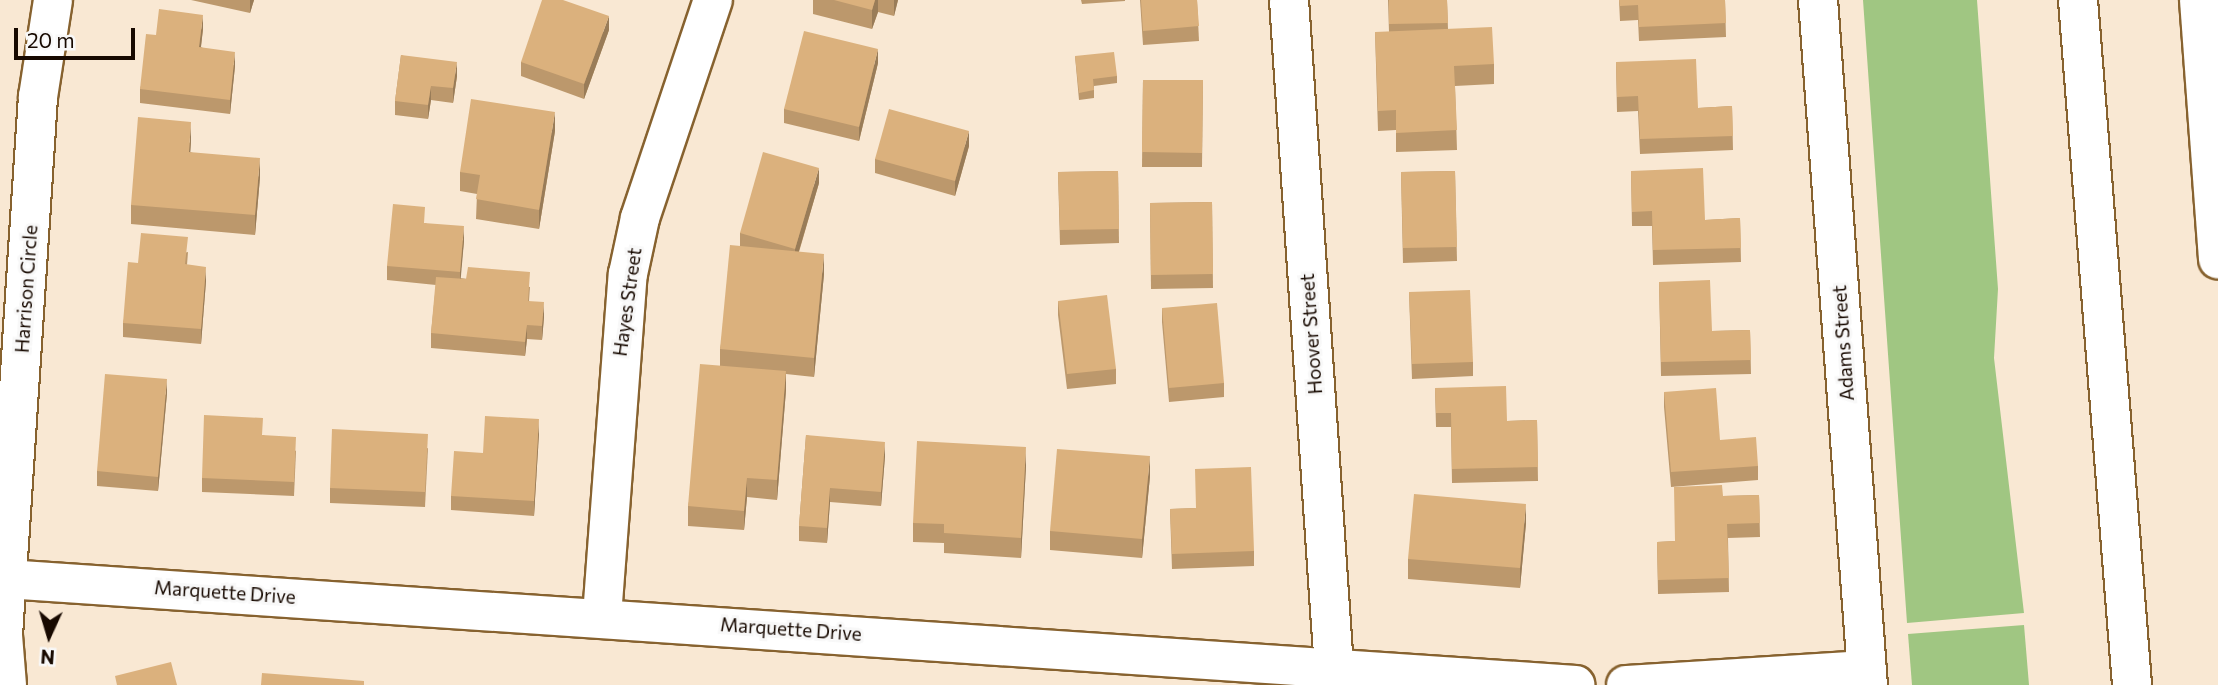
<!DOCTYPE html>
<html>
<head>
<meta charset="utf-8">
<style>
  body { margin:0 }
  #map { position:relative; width:2218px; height:685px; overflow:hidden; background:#f9e8d3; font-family:Commissioner,sans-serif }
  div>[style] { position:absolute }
  .green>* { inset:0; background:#a0c682 }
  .roads { filter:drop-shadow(2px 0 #87622f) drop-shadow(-2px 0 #87622f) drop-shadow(0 2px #87622f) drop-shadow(0 -2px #87622f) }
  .street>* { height:38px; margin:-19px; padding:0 19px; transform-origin:19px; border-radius:19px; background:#fff }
  .highway>* { height:38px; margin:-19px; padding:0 19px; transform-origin:19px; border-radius:19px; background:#fff }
  .wall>* { inset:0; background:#bc986c }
  .shaded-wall>* { inset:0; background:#997c58 }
  .building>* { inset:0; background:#dbb17d }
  span { translate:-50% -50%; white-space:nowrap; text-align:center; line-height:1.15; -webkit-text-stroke:6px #f8f8f8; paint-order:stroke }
  .street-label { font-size:19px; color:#170900 }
  .north { position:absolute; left:14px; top:601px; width:70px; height:70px; -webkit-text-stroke:5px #f8f8f8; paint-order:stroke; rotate:184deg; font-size:19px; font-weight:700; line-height:28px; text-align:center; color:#170900 }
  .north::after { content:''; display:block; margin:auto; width:24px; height:32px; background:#170900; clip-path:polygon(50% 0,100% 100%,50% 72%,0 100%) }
  .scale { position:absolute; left:14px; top:28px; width:121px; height:32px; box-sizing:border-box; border:4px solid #170900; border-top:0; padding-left:9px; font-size:21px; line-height:24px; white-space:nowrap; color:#170900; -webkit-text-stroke:5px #f8f8f8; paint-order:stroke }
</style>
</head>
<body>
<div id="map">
  <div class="green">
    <i style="clip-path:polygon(1863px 0,1977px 0,1998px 289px,1994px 358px,2024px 613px,1907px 623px)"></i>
    <i style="clip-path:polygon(2024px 625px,2029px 685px,1912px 685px,1908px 634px)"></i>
  </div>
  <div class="roads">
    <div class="street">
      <i style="left:1289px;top:0;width:670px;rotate:86.15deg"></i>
      <i style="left:1818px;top:0;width:687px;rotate:85.83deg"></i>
      <i style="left:6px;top:579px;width:1573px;rotate:3.86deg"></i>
      <i style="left:602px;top:616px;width:343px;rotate:-85.7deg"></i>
      <i style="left:628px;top:274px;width:57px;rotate:-77.9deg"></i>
      <i style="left:640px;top:218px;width:230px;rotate:-71.5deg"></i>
      <i style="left:7px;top:685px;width:50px;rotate:-94.6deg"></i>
      <i style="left:3px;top:635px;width:539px;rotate:-86.28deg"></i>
      <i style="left:38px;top:97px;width:98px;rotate:-81.2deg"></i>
      <i style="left:1626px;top:685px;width:241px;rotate:-3.6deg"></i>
    </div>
    <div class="highway">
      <i style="left:2078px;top:0;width:687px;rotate:85.49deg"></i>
      <i style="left:2199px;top:0;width:260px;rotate:85.8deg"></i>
    </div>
  </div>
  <div class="wall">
    <i style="clip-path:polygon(191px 0,254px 0,250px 13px)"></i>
    <i style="clip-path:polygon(813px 0,898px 0,894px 16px,878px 12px,872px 29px,813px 14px)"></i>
    <i style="clip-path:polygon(1081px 0,1125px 0,1125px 1px,1082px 4px)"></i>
    <i style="clip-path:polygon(1140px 0,1197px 0,1199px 41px,1143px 45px)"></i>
    <i style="clip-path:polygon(1388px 0,1447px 0,1448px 29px,1494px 64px,1494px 84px,1455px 86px,1457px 150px,1396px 152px,1396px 130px,1378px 131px,1375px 32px,1389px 32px)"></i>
    <i style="clip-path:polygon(1619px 0,1725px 0,1726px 37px,1639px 41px,1638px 20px,1620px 21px)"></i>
    <i style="clip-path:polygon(203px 29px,201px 47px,235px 66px,230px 114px,140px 103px,140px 89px,156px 35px)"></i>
    <i style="clip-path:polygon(609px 30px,584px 99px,521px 76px,521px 62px)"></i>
    <i style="clip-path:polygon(401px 55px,457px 76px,453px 103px,431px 100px,428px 119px,395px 115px,395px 101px)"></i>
    <i style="clip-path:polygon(1075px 56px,1117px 76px,1117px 83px,1094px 86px,1094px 98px,1079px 100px)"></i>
    <i style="clip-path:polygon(1616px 62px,1698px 108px,1732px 106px,1733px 150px,1640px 154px,1638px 111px,1617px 112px)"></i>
    <i style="clip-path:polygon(878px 63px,859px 141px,784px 123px,784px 109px)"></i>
    <i style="clip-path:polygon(1143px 80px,1203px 80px,1202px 167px,1142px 167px)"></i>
    <i style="clip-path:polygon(555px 131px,539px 229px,476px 219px,477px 194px,460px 191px,460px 172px)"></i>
    <i style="clip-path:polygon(191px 141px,190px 152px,260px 177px,255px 235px,131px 224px,131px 205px)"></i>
    <i style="clip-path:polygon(969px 146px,955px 196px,875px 173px,875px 159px)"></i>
    <i style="clip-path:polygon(1118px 171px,1119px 243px,1060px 245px,1058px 172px)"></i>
    <i style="clip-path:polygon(1455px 171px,1457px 261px,1403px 263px,1401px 172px)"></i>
    <i style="clip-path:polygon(1631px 171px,1705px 220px,1740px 218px,1741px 262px,1653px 265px,1652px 226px,1632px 226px)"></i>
    <i style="clip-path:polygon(819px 183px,799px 252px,824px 274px,814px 377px,786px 374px,786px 390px,777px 500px,747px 497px,744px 530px,688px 526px,688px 506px,720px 366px,720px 349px,740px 246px,740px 233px)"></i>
    <i style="clip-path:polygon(1212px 202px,1213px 288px,1151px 289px,1150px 203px)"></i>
    <i style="clip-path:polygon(425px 223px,464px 241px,460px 278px,530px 287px,529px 301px,544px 317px,542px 340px,527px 339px,525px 356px,431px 348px,431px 333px,436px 285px,387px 280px,387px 266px)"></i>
    <i style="clip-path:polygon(188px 252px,187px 265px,206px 281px,201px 344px,123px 337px,123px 323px,138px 263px)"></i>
    <i style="clip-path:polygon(1659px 282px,1712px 331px,1750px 330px,1751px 374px,1661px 376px)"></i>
    <i style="clip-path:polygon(1409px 292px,1473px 362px,1473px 376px,1412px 379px)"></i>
    <i style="clip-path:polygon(1058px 301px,1116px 369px,1116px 384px,1067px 389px,1058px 315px)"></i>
    <i style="clip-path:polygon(1162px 308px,1224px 383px,1224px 397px,1169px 402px,1162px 322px)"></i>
    <i style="clip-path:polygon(1435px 388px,1507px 421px,1537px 420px,1538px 481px,1452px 483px,1451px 427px,1436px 427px)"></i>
    <i style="clip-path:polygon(1664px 392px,1720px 440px,1758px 466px,1758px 480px,1671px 487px,1664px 407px)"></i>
    <i style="clip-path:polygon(167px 393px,158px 491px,97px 486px,97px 471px)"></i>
    <i style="clip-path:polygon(539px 433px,534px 516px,451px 510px,451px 496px,483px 453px)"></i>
    <i style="clip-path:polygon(263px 435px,296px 451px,294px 496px,202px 492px,202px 478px)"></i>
    <i style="clip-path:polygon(806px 435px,885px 456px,881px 506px,830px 502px,827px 543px,799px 541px,799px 526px)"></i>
    <i style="clip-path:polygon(428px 448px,425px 507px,330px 503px,330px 488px)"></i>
    <i style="clip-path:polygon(1026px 466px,1021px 558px,944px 553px,944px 543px,913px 542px,913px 523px)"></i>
    <i style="clip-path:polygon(1150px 476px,1142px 558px,1050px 550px,1050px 531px)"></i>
    <i style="clip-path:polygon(1759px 495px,1760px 537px,1728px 538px,1729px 592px,1658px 594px,1657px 542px,1675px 541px,1723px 496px)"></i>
    <i style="clip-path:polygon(1196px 508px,1254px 551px,1254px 566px,1172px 569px,1170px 509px)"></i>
    <i style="clip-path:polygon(1526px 523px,1520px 588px,1408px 579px,1408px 559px)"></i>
  </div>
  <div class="shaded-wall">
    <i style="clip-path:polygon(250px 0,254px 0,250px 13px)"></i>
    <i style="clip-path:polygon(875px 0,878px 0,878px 12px,872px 29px,872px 10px)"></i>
    <i style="clip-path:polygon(894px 0,898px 0,894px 16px)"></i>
    <i style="clip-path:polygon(203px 15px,203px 29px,199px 62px,199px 47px)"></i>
    <i style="clip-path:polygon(609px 16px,609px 30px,584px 99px,584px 84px)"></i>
    <i style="clip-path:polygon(878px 49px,878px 63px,859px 141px,859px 127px)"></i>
    <i style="clip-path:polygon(235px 52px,235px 66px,230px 114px,230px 100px)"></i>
    <i style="clip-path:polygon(457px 62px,457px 76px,453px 103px,453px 88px)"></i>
    <i style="clip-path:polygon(431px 86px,431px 100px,428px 119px,428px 105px)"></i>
    <i style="clip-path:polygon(555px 112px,555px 131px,539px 229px,539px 210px)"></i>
    <i style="clip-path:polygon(191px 122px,191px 141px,189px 172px,189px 152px)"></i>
    <i style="clip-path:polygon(969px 131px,969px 146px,955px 196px,955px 181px)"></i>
    <i style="clip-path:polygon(260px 158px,260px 177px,255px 235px,255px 215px)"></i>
    <i style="clip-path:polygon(819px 168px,819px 183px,795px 264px,795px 249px)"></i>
    <i style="clip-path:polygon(464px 226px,464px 241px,460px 287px,460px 272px)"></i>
    <i style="clip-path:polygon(824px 254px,824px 274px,814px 377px,814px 358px)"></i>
    <i style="clip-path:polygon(206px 267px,206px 281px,201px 344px,201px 329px)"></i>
    <i style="clip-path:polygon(544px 302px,544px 317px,542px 340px,542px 326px)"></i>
    <i style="clip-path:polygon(527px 325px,527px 339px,525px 356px,525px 342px)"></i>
    <i style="clip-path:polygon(786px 371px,786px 390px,777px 500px,777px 480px)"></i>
    <i style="clip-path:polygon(167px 379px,167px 393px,158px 491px,158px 477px)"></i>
    <i style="clip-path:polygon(539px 419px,539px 433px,534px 516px,534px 501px)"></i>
    <i style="clip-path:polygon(885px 442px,885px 456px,881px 506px,881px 492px)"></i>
    <i style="clip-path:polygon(1026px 447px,1026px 466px,1021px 558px,1021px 538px)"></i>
    <i style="clip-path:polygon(1150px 456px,1150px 476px,1142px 558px,1142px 539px)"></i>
    <i style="clip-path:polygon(747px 478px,747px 497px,744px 530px,744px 511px)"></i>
    <i style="clip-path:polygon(830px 488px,830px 502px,827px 543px,827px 528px)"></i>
    <i style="clip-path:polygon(1526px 504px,1526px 523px,1520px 588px,1520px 568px)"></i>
  </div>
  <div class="building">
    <i style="clip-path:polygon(542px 0,563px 0,609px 16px,584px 84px,521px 62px)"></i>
    <i style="clip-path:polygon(834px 0,875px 0,872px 10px)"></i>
    <i style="clip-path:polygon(1141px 0,1197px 0,1199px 26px,1143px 31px)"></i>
    <i style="clip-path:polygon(1389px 0,1447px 0,1448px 23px,1389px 24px)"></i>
    <i style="clip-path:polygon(1619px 0,1725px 0,1726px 23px,1639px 27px,1638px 5px,1620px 6px)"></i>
    <i style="clip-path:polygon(159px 9px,203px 15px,199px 47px,235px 52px,230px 100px,140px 89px,146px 34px,156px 35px)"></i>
    <i style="clip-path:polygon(1492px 27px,1494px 64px,1454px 66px,1457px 130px,1396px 133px,1396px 110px,1378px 111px,1375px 32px)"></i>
    <i style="clip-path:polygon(804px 31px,878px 49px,859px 127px,784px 109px)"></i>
    <i style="clip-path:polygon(1114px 52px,1117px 76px,1093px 79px,1094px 90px,1079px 93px,1075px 56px)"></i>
    <i style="clip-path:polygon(401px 55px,457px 62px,453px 88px,431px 86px,428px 105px,395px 101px)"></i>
    <i style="clip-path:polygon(1696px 59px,1698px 108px,1732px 106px,1733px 136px,1640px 139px,1638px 96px,1617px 97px,1616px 62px)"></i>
    <i style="clip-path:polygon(1143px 80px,1203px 80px,1202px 153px,1142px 152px)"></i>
    <i style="clip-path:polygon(471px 99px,555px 112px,539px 210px,476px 199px,480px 175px,460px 172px)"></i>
    <i style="clip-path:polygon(889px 109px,969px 131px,955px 181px,875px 159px)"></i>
    <i style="clip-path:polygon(138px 117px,191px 122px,189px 152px,260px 158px,255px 215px,131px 205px)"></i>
    <i style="clip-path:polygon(763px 152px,819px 168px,795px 249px,740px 233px)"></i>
    <i style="clip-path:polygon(1703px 168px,1705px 220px,1740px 218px,1741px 248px,1653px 250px,1652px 211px,1632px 212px,1631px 171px)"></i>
    <i style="clip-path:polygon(1118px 171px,1119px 229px,1060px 230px,1058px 172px)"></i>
    <i style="clip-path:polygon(1455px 171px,1457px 247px,1403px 248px,1401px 172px)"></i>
    <i style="clip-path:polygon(1212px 202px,1213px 274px,1151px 275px,1150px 203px)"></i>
    <i style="clip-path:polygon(393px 204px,425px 207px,424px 223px,464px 226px,460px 272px,387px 266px)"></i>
    <i style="clip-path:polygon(141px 233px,188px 237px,185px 264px,206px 267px,201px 329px,123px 323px,128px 262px,138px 263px)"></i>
    <i style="clip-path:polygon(730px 245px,824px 254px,814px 358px,720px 349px)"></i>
    <i style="clip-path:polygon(468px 267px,530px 272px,528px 301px,544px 302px,542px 326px,527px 325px,525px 342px,431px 333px,436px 277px,466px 279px)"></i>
    <i style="clip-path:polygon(1710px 280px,1712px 331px,1750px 330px,1751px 360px,1661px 362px,1659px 282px)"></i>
    <i style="clip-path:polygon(1470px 290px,1473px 362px,1412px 364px,1409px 292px)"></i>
    <i style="clip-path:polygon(1107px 295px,1116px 369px,1067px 374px,1058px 301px)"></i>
    <i style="clip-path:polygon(1217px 303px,1224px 383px,1169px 388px,1162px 308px)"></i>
    <i style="clip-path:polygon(700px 364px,786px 371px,777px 480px,747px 478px,744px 511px,688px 506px)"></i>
    <i style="clip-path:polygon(105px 374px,167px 379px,158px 477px,97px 471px)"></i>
    <i style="clip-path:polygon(1506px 386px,1507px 421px,1537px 420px,1538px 467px,1452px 469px,1451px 413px,1436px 413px,1435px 388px)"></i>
    <i style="clip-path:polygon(1716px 388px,1720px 440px,1756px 437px,1758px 466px,1671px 472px,1664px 392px)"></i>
    <i style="clip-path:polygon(204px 415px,263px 418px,262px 435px,296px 437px,294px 482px,202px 478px)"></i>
    <i style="clip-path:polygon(485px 416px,539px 419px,534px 501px,451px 496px,454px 451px,483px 453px)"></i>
    <i style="clip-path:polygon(332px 429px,428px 434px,425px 492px,330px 488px)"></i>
    <i style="clip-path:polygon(806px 435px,885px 442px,881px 492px,830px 488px,827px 528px,799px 526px)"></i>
    <i style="clip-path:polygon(917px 441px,1026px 447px,1021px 538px,944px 533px,944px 524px,913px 523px)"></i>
    <i style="clip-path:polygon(1057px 449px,1150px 456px,1142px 539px,1050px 531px)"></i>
    <i style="clip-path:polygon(1251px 467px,1254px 551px,1172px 554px,1170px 509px,1196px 508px,1195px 469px)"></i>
    <i style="clip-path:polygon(1722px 485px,1723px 496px,1759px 495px,1760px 523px,1727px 524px,1729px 578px,1658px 580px,1657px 542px,1675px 541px,1674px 487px)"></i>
    <i style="clip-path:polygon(1414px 494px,1526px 504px,1520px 568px,1408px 559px)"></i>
    <i style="clip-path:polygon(171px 662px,177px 685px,117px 685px,115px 676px)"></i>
    <i style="clip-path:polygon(262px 673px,364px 681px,364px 685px,261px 685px)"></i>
  </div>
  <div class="street-label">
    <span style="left:26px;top:289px;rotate:-86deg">Harrison Circle</span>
    <span style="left:627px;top:302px;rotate:-82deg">Hayes Street</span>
    <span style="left:1311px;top:334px;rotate:-94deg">Hoover Street</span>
    <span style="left:1843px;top:343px;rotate:-94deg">Adams Street</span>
    <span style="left:225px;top:592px;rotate:4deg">Marquette Drive</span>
    <span style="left:791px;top:629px;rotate:4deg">Marquette Drive</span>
  </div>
  <div class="north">N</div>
  <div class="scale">20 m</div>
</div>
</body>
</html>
